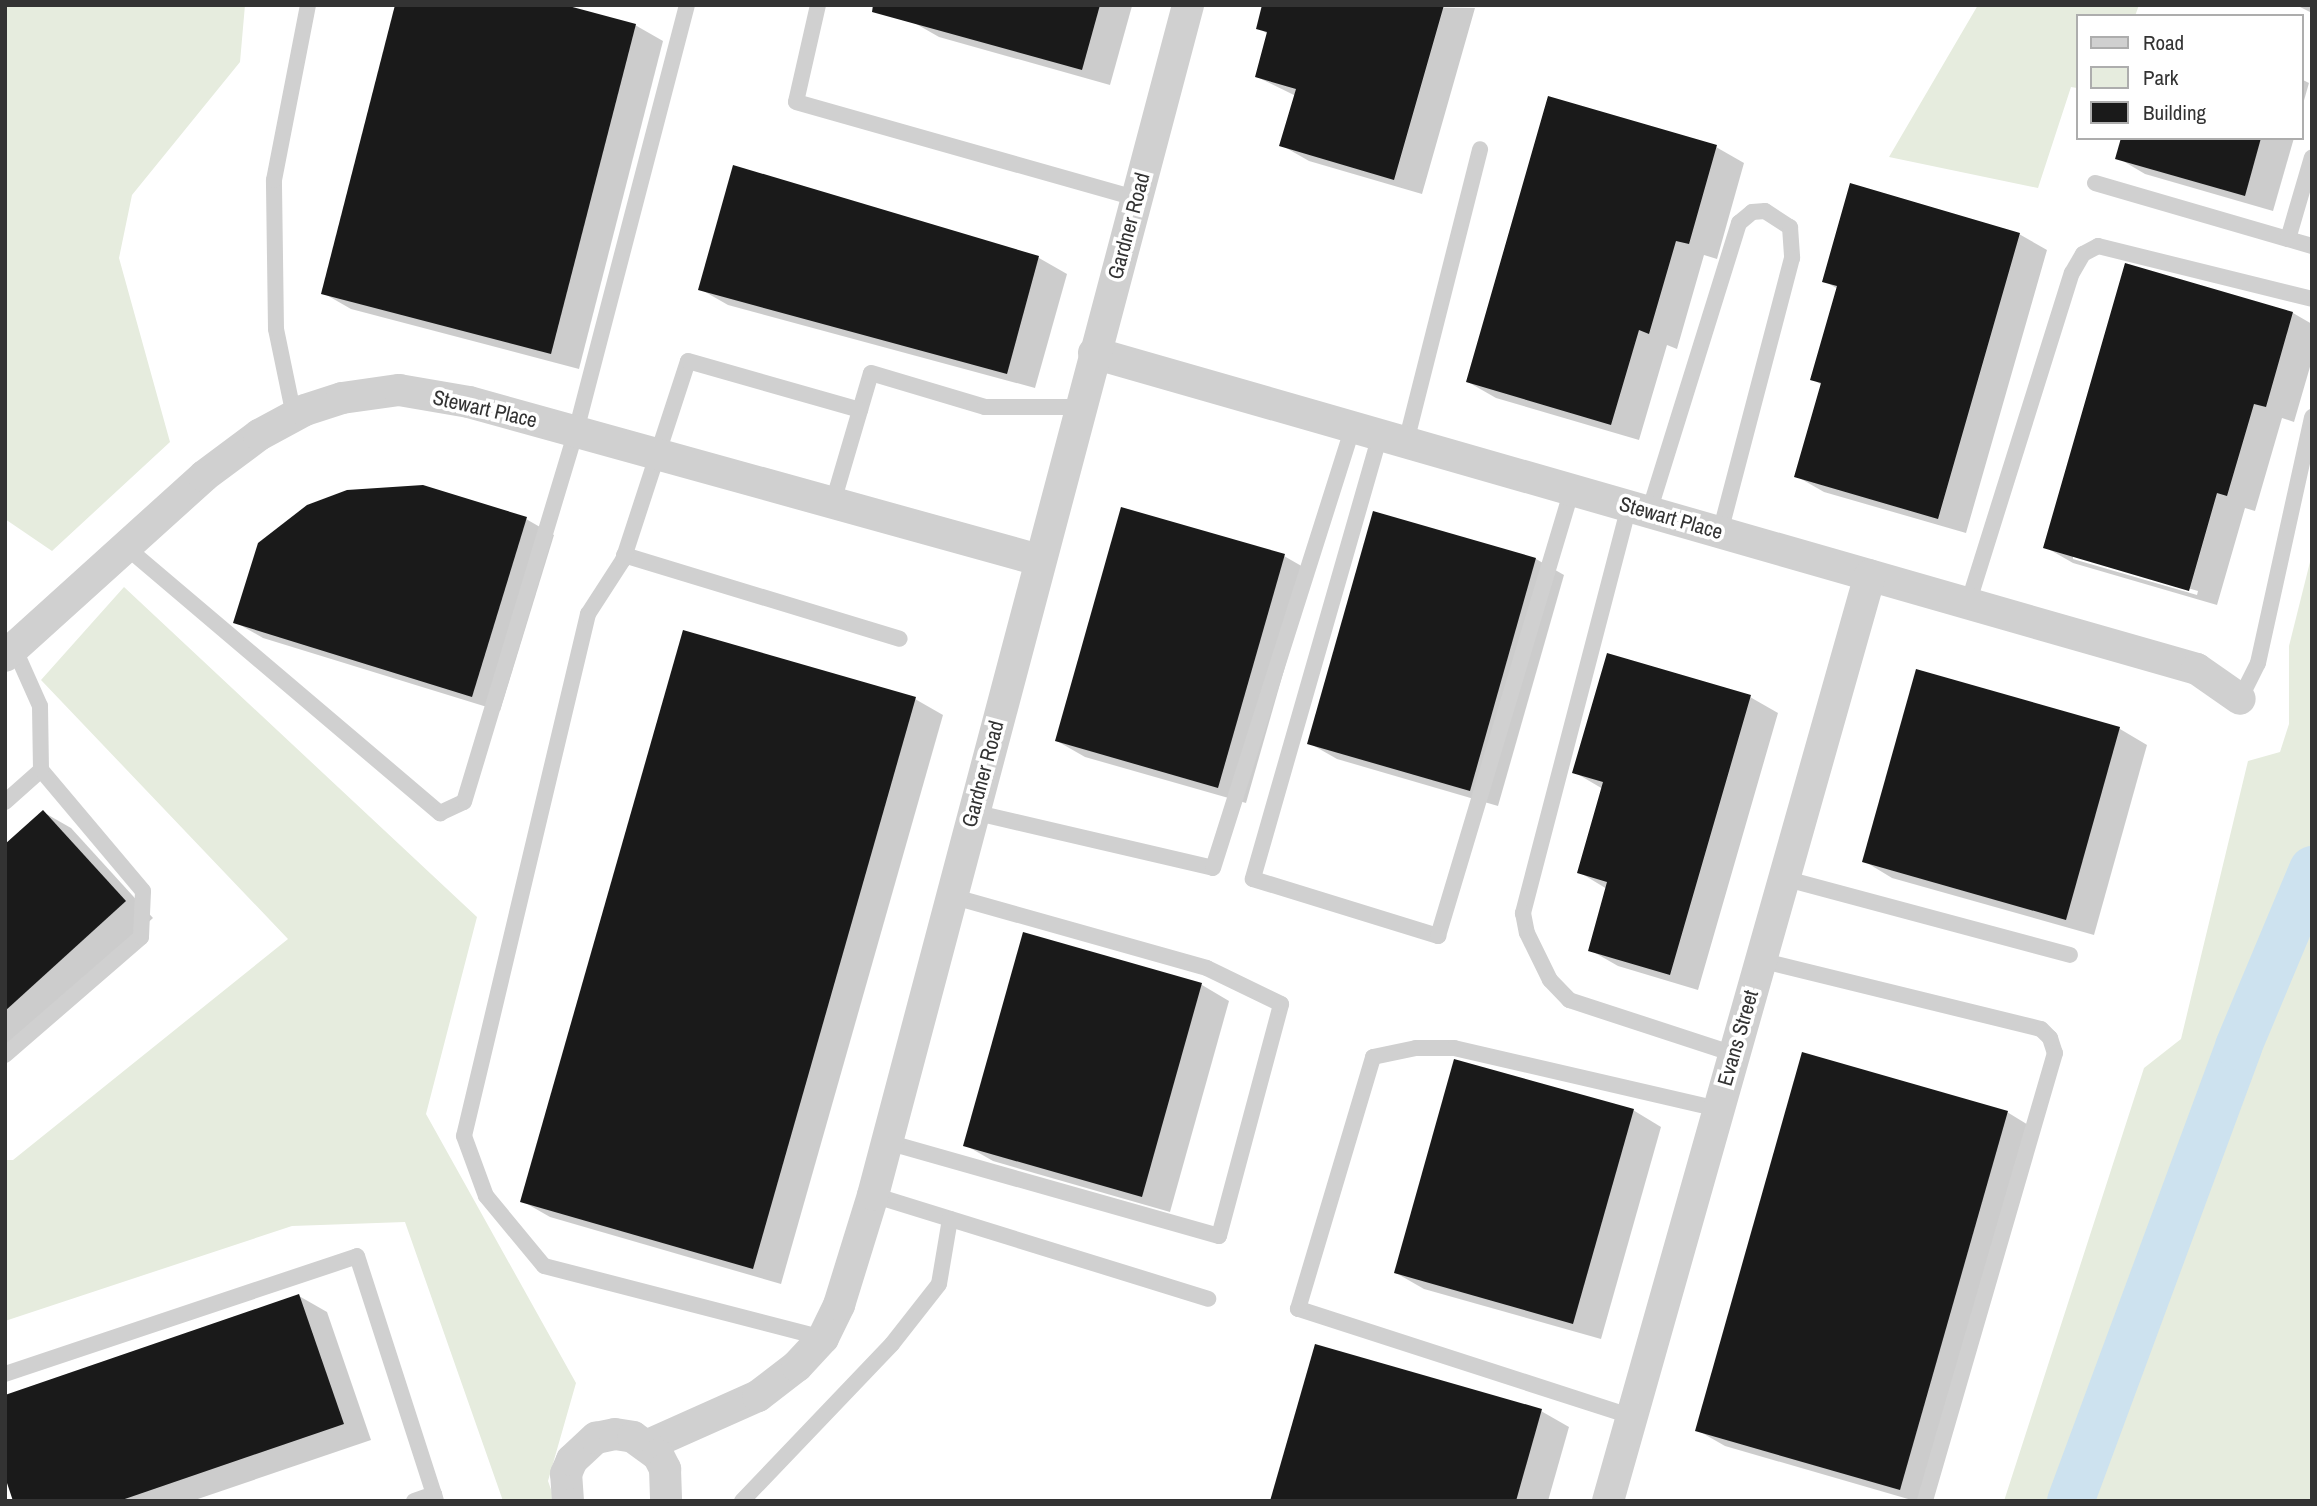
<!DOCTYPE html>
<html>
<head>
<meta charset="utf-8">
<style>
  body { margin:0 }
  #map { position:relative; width:2317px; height:1506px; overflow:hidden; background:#fff; font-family:"Archivo Narrow",sans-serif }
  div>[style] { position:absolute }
  .green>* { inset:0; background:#e6ecde }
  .shadow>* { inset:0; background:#0003 }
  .river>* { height:47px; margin:-23.5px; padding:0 23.5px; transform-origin:23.5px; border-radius:23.5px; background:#cde2ef }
  .building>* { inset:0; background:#1a1a1a }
  .lane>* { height:16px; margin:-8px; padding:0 8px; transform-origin:8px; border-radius:8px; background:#d0d0d0 }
  .street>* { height:32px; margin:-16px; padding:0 16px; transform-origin:16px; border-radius:16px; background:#d0d0d0 }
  span { translate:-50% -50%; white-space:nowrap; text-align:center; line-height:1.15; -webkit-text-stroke:7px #fff; paint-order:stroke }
  .street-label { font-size:21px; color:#333 }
  .frame { position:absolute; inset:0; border:7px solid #333; pointer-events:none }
  .legend { position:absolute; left:2076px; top:14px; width:228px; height:126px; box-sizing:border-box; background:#fff; border:2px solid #adadad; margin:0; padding:9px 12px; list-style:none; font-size:21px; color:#333 }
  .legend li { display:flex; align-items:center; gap:14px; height:35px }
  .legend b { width:35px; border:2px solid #adadad }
</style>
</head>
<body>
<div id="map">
  <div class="green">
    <i style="clip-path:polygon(5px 5px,245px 5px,240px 62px,132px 195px,119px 258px,170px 442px,52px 551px,5px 519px)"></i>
    <i style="clip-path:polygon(1978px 5px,2139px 5px,2135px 16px,2077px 16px,2077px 88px,2071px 87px,2038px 188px,1889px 157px)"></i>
    <i style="clip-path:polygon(2312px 554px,2312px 1501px,2004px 1501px,2144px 1068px,2181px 1039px,2248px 761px,2280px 752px,2289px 724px,2289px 646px)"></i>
    <i style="clip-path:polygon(124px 587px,477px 917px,426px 1114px,576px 1383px,548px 1481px,555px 1501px,503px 1501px,405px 1222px,292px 1226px,5px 1321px,5px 1160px,13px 1160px,288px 939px,41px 680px)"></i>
  </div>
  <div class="shadow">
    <i style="clip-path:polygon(916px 5px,1131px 5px,1132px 6px,1110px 85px,939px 37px,911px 21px)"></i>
    <i style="clip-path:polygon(1265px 5px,1475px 8px,1422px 194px,1309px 161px,1281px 145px,1296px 96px,1257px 77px,1268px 34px,1258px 28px)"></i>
    <i style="clip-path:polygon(2296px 5px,2312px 5px,2312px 13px)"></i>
    <i style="clip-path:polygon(635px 25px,663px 41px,579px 369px,351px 309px,323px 293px)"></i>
    <i style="clip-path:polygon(2301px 79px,2309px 83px,2301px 111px)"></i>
    <i style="clip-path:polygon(2123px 138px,2294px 138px,2273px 211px,2145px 174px,2118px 158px)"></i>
    <i style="clip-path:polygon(1716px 147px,1744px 163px,1717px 259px,1704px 255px,1677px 349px,1667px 345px,1639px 440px,1496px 398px,1468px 382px)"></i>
    <i style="clip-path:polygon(734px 167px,1039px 258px,1067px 274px,1035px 388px,728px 305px,700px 289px)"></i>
    <i style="clip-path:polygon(2019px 234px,2047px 250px,1966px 533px,1824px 492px,1796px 476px,1822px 385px,1812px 379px,1838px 289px,1824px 281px)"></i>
    <i style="clip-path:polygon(evenodd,2126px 266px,2293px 313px,2312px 324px,2312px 360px,2294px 422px,2282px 418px,2255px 511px,2245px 508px,2217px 605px,2073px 563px,2045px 547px,2126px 266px,2073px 555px,2198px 591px,2197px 595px,2073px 559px,2073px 555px)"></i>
    <i style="clip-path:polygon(1375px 513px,1536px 559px,1564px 575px,1498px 806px,1337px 759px,1309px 743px)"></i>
    <i style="clip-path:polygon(526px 519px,554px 535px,500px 711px,263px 638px,235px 622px)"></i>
    <i style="clip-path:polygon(1284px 556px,1312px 572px,1246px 803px,1085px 757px,1057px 741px)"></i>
    <i style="clip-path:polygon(1917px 671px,2120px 729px,2147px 745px,2094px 935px,1892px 878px,1864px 861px)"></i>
    <i style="clip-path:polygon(1750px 697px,1778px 713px,1698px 990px,1618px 966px,1590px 950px,1607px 889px,1579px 872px,1603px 789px,1574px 772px)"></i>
    <i style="clip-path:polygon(915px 699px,943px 715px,781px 1284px,550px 1217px,522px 1201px)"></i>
    <i style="clip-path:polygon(43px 812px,71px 828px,153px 918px,5px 1052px,5px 847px)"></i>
    <i style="clip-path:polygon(1024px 934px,1202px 985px,1229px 1001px,1170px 1212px,993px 1161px,965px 1145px)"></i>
    <i style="clip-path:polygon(1633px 1110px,1661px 1127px,1601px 1339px,1424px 1289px,1396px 1273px)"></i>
    <i style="clip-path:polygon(2007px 1112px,2035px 1129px,1930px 1501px,1915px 1501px,1725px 1446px,1697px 1430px)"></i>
    <i style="clip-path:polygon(299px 1296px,327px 1312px,371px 1440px,192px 1501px,15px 1501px)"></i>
    <i style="clip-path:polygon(1541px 1411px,1569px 1427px,1548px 1501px,1272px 1501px)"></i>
  </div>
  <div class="river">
    <i style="left:2070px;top:1501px;width:485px;rotate:-69.7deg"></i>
    <i style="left:2238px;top:1046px;width:192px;rotate:-67.3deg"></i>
  </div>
  <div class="building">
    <i style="clip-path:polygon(395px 5px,565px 5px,636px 24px,551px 354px,321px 294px)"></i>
    <i style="clip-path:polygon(873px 5px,1100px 5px,1082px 70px,872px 12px)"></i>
    <i style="clip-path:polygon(1262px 5px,1444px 5px,1394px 180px,1279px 146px,1296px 89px,1255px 77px,1267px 32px,1256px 29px)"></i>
    <i style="clip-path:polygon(1548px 96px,1717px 145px,1689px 244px,1676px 241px,1649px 334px,1639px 330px,1611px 425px,1466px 382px)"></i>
    <i style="clip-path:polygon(2121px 138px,2261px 138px,2245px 196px,2115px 159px)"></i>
    <i style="clip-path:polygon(733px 165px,1039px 256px,1007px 374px,698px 290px)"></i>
    <i style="clip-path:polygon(1850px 183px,2020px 233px,1938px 519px,1794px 477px,1821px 383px,1810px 380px,1837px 286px,1822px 282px)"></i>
    <i style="clip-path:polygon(2125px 263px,2293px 312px,2266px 407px,2254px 404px,2227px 496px,2217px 493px,2189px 591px,2043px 548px)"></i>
    <i style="clip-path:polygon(423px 485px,527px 517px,472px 697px,233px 623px,258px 543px,307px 505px,347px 490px)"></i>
    <i style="clip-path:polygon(1121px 507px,1285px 554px,1218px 788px,1055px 741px)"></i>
    <i style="clip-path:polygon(1373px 511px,1536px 558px,1470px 791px,1307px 744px)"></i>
    <i style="clip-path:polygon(683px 630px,916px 697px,753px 1269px,520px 1202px)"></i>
    <i style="clip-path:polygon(1607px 653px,1751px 695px,1670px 975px,1588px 951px,1607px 882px,1577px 873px,1603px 782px,1572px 773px)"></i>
    <i style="clip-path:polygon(1916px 669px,2120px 727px,2066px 920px,1862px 862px)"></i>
    <i style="clip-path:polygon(43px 810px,126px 901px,5px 1011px,5px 844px)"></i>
    <i style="clip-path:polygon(1023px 932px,1202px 983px,1142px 1197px,963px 1146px)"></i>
    <i style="clip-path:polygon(1802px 1052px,2008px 1111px,1900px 1490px,1695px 1431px)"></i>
    <i style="clip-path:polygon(1454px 1059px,1634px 1109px,1573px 1324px,1394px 1273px)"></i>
    <i style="clip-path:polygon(299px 1294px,344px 1424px,119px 1501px,13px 1501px,5px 1477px,5px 1395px)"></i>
    <i style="clip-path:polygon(1315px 1344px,1542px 1409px,1516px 1501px,1270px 1501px)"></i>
  </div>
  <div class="lane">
    <i style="left:818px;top:5px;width:99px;rotate:102.8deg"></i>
    <i style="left:796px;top:102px;width:353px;rotate:15.8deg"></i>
    <i style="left:2095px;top:183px;width:226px;rotate:16.2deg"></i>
    <i style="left:2288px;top:239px;width:85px;rotate:-73.7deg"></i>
    <i style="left:294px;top:416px;width:89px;rotate:-101.7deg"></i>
    <i style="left:276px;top:329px;width:149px;rotate:-90.8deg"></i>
    <i style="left:274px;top:180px;width:178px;rotate:-79deg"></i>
    <i style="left:1380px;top:435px;width:462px;rotate:106deg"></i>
    <i style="left:1253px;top:879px;width:194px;rotate:17.1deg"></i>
    <i style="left:1438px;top:936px;width:466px;rotate:-73.3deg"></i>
    <i style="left:1406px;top:442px;width:302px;rotate:-75.8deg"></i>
    <i style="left:833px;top:502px;width:134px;rotate:-73.6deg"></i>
    <i style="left:871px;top:373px;width:119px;rotate:16.6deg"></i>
    <i style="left:985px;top:407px;width:95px"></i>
    <i style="left:1629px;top:506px;width:421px;rotate:104.6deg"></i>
    <i style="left:1523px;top:913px;width:20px;rotate:79deg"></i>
    <i style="left:1527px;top:933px;width:52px;rotate:63.9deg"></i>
    <i style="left:1550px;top:980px;width:28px;rotate:46deg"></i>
    <i style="left:1569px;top:1000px;width:174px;rotate:18.1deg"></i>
    <i style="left:1649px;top:512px;width:303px;rotate:-72.7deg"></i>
    <i style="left:1739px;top:223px;width:17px;rotate:-40deg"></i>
    <i style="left:1752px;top:212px;width:13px;rotate:-4deg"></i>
    <i style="left:1765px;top:211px;width:30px;rotate:33deg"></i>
    <i style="left:1790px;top:227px;width:31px;rotate:86deg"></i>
    <i style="left:1792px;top:258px;width:283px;rotate:104.7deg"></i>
    <i style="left:126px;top:547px;width:412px;rotate:40.3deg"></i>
    <i style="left:440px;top:813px;width:26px;rotate:-25deg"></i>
    <i style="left:464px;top:802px;width:388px;rotate:-73.2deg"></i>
    <i style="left:576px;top:431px;width:440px;rotate:-75.4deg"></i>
    <i style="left:624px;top:555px;width:288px;rotate:16.9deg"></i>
    <i style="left:1968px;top:604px;width:347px;rotate:-72.6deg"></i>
    <i style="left:2072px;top:273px;width:22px;rotate:-60deg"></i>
    <i style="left:2083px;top:254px;width:17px;rotate:-28deg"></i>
    <i style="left:2098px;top:246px;width:220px;rotate:13.9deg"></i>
    <i style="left:2240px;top:699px;width:40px;rotate:-63.4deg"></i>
    <i style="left:2258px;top:663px;width:252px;rotate:-77.6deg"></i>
    <i style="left:5px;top:802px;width:48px;rotate:-41.6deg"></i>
    <i style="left:973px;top:812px;width:246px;rotate:13.1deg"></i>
    <i style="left:1213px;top:868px;width:463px;rotate:-72.4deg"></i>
    <i style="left:1783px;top:878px;width:297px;rotate:15deg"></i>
    <i style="left:1760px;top:960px;width:289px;rotate:13.8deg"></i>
    <i style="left:2041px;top:1029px;width:13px;rotate:45deg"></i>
    <i style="left:2050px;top:1038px;width:16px;rotate:72deg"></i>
    <i style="left:2055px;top:1053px;width:466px;rotate:106.2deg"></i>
    <i style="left:5px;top:1055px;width:180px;rotate:-40.9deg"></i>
    <i style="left:141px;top:937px;width:46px;rotate:-87.5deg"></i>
    <i style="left:143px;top:891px;width:158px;rotate:-130.1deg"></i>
    <i style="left:41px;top:770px;width:64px;rotate:-90.9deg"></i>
    <i style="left:40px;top:706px;width:69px;rotate:-114deg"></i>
    <i style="left:887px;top:1142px;width:345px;rotate:15.8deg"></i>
    <i style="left:1219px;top:1236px;width:240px;rotate:-75deg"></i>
    <i style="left:1281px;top:1004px;width:82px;rotate:-154.1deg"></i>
    <i style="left:1207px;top:968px;width:266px;rotate:-164.3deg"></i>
    <i style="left:873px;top:1195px;width:351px;rotate:17.2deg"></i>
    <i style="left:823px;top:1338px;width:288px;rotate:-165.5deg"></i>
    <i style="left:544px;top:1266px;width:91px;rotate:-129.6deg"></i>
    <i style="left:486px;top:1196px;width:64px;rotate:-110.1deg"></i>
    <i style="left:464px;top:1136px;width:537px;rotate:-76.64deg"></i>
    <i style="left:588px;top:614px;width:64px;rotate:-57.1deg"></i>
    <i style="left:623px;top:560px;width:209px;rotate:-71.9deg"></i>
    <i style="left:688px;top:361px;width:179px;rotate:15.9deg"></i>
    <i style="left:5px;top:1374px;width:371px;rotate:-18.5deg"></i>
    <i style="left:357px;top:1256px;width:250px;rotate:72.1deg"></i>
    <i style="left:1630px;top:1416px;width:349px;rotate:-162.1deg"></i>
    <i style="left:1298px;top:1309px;width:263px;rotate:-73.4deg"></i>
    <i style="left:1373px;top:1057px;width:44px;rotate:-11.8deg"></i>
    <i style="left:1416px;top:1048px;width:38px"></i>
    <i style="left:1454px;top:1048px;width:271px;rotate:13deg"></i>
    <i style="left:414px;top:1501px;width:21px;rotate:-19deg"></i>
    <i style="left:434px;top:1494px;width:7px;rotate:74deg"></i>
    <i style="left:742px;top:1501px;width:217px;rotate:-46.3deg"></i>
    <i style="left:892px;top:1344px;width:76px;rotate:-51.9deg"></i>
    <i style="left:939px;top:1284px;width:66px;rotate:-80.4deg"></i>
  </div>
  <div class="street">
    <i style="left:1094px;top:353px;width:1147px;rotate:15.99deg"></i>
    <i style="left:2197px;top:669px;width:52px;rotate:34.9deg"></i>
    <i style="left:5px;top:656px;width:268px;rotate:-42.1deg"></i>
    <i style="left:204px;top:476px;width:69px;rotate:-36.7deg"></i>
    <i style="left:259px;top:435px;width:52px;rotate:-28.5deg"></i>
    <i style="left:305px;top:410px;width:39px;rotate:-18deg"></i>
    <i style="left:342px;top:398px;width:58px;rotate:-8deg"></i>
    <i style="left:399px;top:390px;width:71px;rotate:9.7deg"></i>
    <i style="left:469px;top:402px;width:591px;rotate:15.49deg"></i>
    <i style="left:648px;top:1445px;width:120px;rotate:-24deg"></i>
    <i style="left:758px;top:1396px;width:49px;rotate:-37.6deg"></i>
    <i style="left:797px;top:1366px;width:38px;rotate:-47deg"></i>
    <i style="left:823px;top:1338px;width:37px;rotate:-64deg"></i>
    <i style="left:839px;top:1305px;width:115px;rotate:-72.8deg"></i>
    <i style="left:873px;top:1195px;width:1231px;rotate:-75.17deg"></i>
    <i style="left:568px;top:1501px;width:27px;rotate:-94deg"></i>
    <i style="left:566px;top:1474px;width:15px;rotate:-67deg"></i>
    <i style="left:572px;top:1460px;width:33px;rotate:-43deg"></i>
    <i style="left:596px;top:1438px;width:19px;rotate:-12deg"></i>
    <i style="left:615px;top:1434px;width:18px;rotate:9deg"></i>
    <i style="left:633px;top:1437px;width:31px;rotate:36deg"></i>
    <i style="left:658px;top:1455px;width:16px;rotate:63deg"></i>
    <i style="left:665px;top:1469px;width:32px;rotate:88deg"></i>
    <i style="left:1608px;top:1501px;width:962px;rotate:-74.2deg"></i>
  </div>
  <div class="street-label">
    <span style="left:1129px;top:226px;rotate:-75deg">Gardner Road</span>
    <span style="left:485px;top:409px;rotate:13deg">Stewart Place</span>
    <span style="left:1671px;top:518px;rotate:16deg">Stewart Place</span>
    <span style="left:983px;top:774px;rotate:-75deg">Gardner Road</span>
    <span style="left:1738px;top:1038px;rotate:-74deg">Evans Street</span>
  </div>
  <div class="frame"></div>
  <ul class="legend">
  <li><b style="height:9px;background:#d0d0d0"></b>Road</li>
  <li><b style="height:19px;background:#e6ecde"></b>Park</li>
  <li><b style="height:19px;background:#1a1a1a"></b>Building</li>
  </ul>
</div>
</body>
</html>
